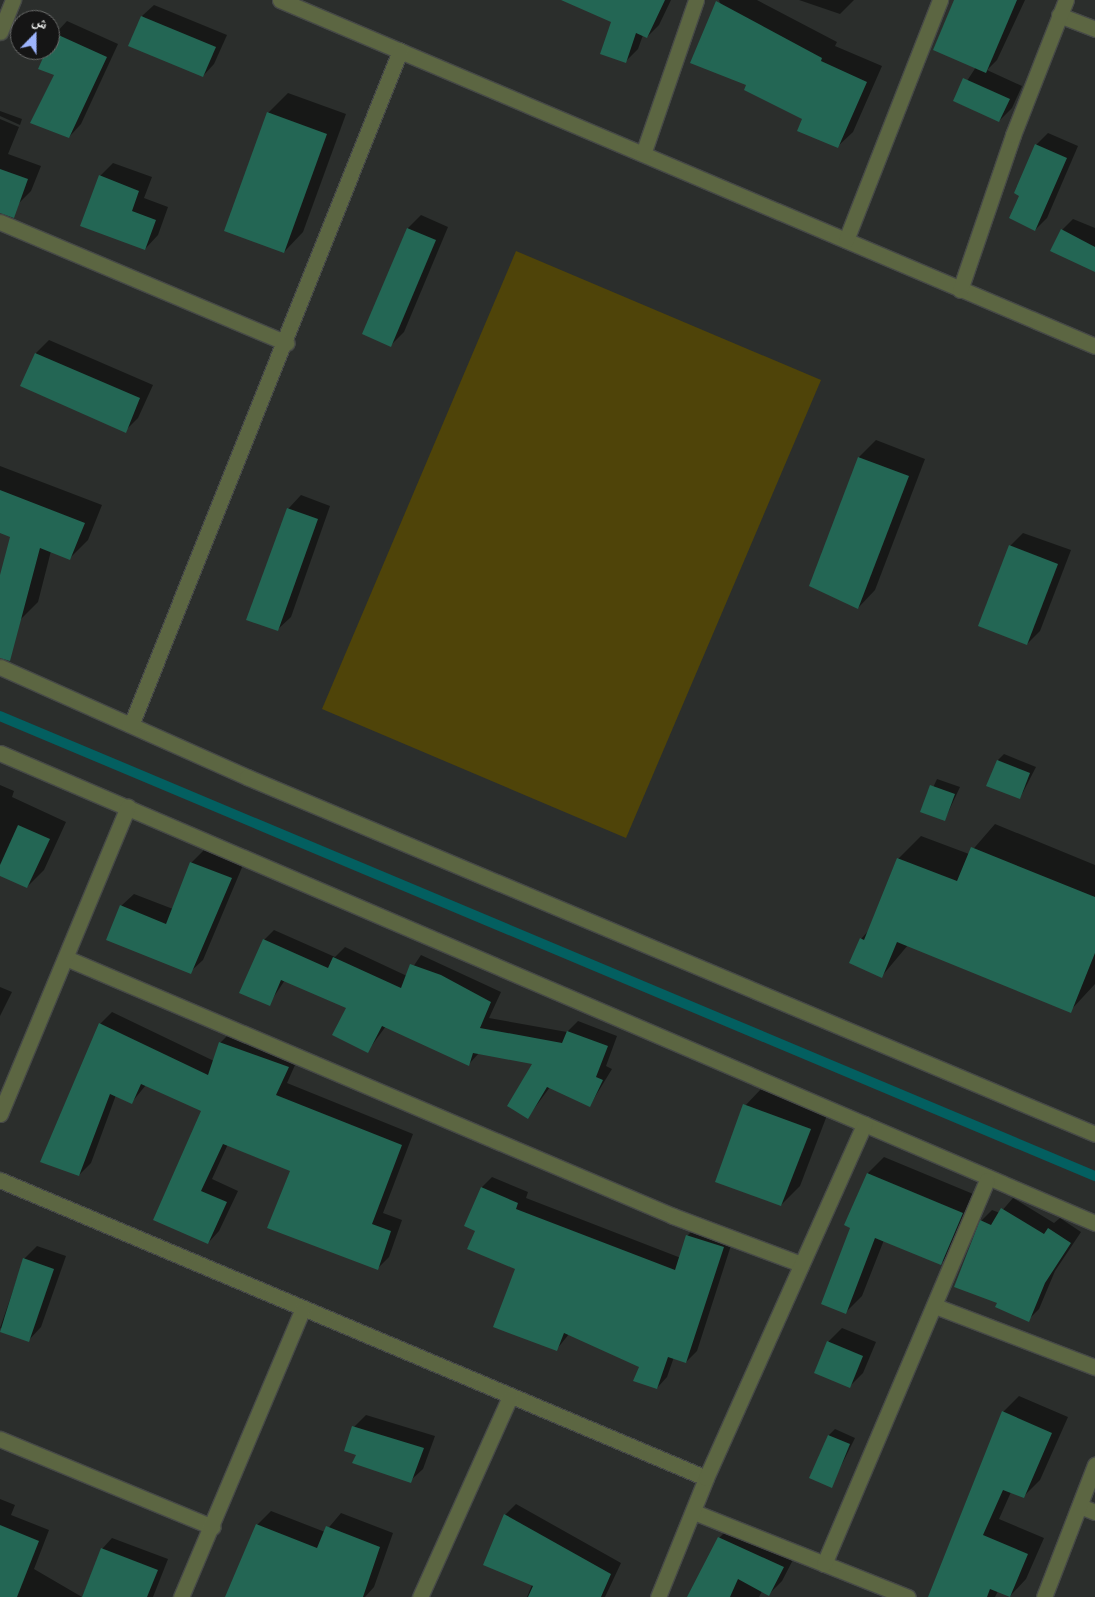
<!DOCTYPE html>
<html>
<head>
<meta charset="utf-8">
<style>
  body { margin:0 }
  #map { position:relative; width:1095px; height:1597px; overflow:hidden; background:#2b2e2c; font-family:Quicksand,"Noto Naskh Arabic",sans-serif }
  div>[style] { position:absolute }
  .green>* { inset:0; background:#4f4409 }
  .shadow>* { inset:0; background:#0007 }
  .stream>* { height:10px; margin:-5px; padding:0 5px; transform-origin:5px; border-radius:5px; background:#035f60 }
  .building>* { inset:0; background:#236654 }
  .roads { filter:drop-shadow(1px 0 #464947) drop-shadow(-1px 0 #464947) drop-shadow(0 1px #464947) drop-shadow(0 -1px #464947) }
  .street>* { height:15px; margin:-7.5px; padding:0 7.5px; transform-origin:7.5px; border-radius:7.5px; background:#5c6642 }
  span { translate:-50% -50%; white-space:nowrap; text-align:center; line-height:1.15; -webkit-text-stroke:4px #151515; paint-order:stroke }
  .north { position:absolute; left:10px; top:10px; width:50px; height:50px; box-sizing:border-box; background:#151515; border:1px solid #6c6d6c; border-radius:50%; rotate:22deg; font-size:14px; font-weight:700; line-height:20px; text-align:center; color:#eff0ef }
  .north::after { content:''; display:block; margin:auto; width:18px; height:22px; background:#9db4fd; clip-path:polygon(50% 0,100% 100%,50% 72%,0 100%) }
</style>
</head>
<body>
<div id="map">
  <div class="green">
    <i style="clip-path:polygon(516px 251px,821px 380px,626px 838px,322px 709px)"></i>
  </div>
  <div class="shadow">
    <i style="clip-path:polygon(580px 0,671px 0,659px 25px,647px 37px,643px 35px,638px 49px,625px 62px,613px 22px)"></i>
    <i style="clip-path:polygon(719px 0,757px 0,837px 42px,835px 46px,882px 66px,853px 132px,837px 147px,803px 119px,748px 85px)"></i>
    <i style="clip-path:polygon(799px 0,854px 0,840px 14px)"></i>
    <i style="clip-path:polygon(959px 0,1025px 0,997px 60px,987px 70px,1022px 86px,1012px 108px,999px 121px,954px 101px,976px 67px)"></i>
    <i style="clip-path:polygon(154px 5px,227px 35px,214px 64px,203px 76px,142px 16px)"></i>
    <i style="clip-path:polygon(67px 21px,118px 44px,81px 124px,69px 137px,56px 75px,55px 34px)"></i>
    <i style="clip-path:polygon(288px 93px,346px 114px,303px 232px,284px 252px,268px 113px)"></i>
    <i style="clip-path:polygon(0 111px,22px 119px,20px 125px,0 116px)"></i>
    <i style="clip-path:polygon(0 119px,19px 127px,8px 154px,41px 166px,31px 191px,18px 204px,0 197px)"></i>
    <i style="clip-path:polygon(1048px 133px,1078px 146px,1047px 218px,1035px 230px,1021px 195px,1036px 145px)"></i>
    <i style="clip-path:polygon(113px 163px,152px 177px,144px 198px,168px 207px,158px 235px,145px 249px,100px 176px)"></i>
    <i style="clip-path:polygon(421px 215px,448px 227px,404px 332px,391px 345px,408px 228px)"></i>
    <i style="clip-path:polygon(1073px 219px,1095px 228px,1095px 270px,1062px 230px)"></i>
    <i style="clip-path:polygon(49px 340px,153px 385px,138px 418px,125px 431px,22px 386px,36px 353px)"></i>
    <i style="clip-path:polygon(876px 440px,925px 459px,875px 590px,858px 608px,859px 457px)"></i>
    <i style="clip-path:polygon(0 466px,102px 505px,88px 540px,70px 558px,51px 551px,38px 602px,20px 620px,0 615px,0 579px,12px 536px,0 532px)"></i>
    <i style="clip-path:polygon(301px 495px,330px 506px,291px 617px,277px 630px,288px 509px)"></i>
    <i style="clip-path:polygon(1023px 533px,1071px 550px,1040px 631px,1027px 644px,1010px 546px)"></i>
    <i style="clip-path:polygon(1004px 754px,1036px 767px,1020px 798px,998px 760px)"></i>
    <i style="clip-path:polygon(937px 779px,960px 787px,945px 819px,922px 811px)"></i>
    <i style="clip-path:polygon(0 785px,14px 791px,12px 797px,66px 822px,44px 870px,27px 887px,0 874px)"></i>
    <i style="clip-path:polygon(995px 824px,1095px 865px,1095px 984px,1070px 1011px,908px 945px,882px 976px,861px 939px,870px 929px,898px 859px,921px 836px,969px 854px)"></i>
    <i style="clip-path:polygon(204px 850px,243px 865px,203px 960px,190px 972px,121px 906px,134px 894px,173px 909px,191px 863px)"></i>
    <i style="clip-path:polygon(274px 930px,335px 957px,345px 947px,407px 976px,421px 955px,501px 992px,489px 1018px,567px 1032px,578px 1021px,617px 1036px,606px 1066px,612px 1069px,590px 1105px,550px 1087px,528px 1117px,534px 1063px,479px 1053px,469px 1064px,386px 1026px,367px 1052px,348px 1008px,285px 980px,269px 1004px,264px 940px)"></i>
    <i style="clip-path:polygon(0 987px,12px 992px,0 1016px)"></i>
    <i style="clip-path:polygon(112px 1012px,214px 1061px,220px 1043px,232px 1031px,299px 1056px,287px 1083px,413px 1134px,383px 1213px,402px 1220px,389px 1257px,377px 1269px,292px 1170px,228px 1144px,212px 1179px,238px 1191px,219px 1231px,208px 1243px,155px 1219px,203px 1111px,146px 1085px,132px 1102px,116px 1095px,91px 1163px,79px 1175px,100px 1024px)"></i>
    <i style="clip-path:polygon(761px 1089px,829px 1110px,800px 1186px,781px 1205px,743px 1108px)"></i>
    <i style="clip-path:polygon(884px 1157px,978px 1196px,957px 1248px,940px 1264px,884px 1240px,862px 1296px,846px 1312px,852px 1227px,846px 1225px,868px 1173px)"></i>
    <i style="clip-path:polygon(492px 1177px,528px 1192px,526px 1198px,681px 1258px,688px 1235px,698px 1225px,734px 1236px,697px 1351px,686px 1362px,674px 1357px,667px 1377px,657px 1388px,640px 1366px,569px 1334px,557px 1349px,516px 1269px,476px 1230px,482px 1187px)"></i>
    <i style="clip-path:polygon(1013px 1198px,1054px 1223px,1060px 1218px,1081px 1232px,1055px 1271px,1039px 1309px,1028px 1320px,999px 1302px,981px 1221px,992px 1210px,1000px 1213px)"></i>
    <i style="clip-path:polygon(37px 1246px,66px 1256px,41px 1327px,28px 1341px,0 1328px,24px 1259px)"></i>
    <i style="clip-path:polygon(842px 1328px,876px 1342px,863px 1373px,850px 1386px,816px 1372px,829px 1341px)"></i>
    <i style="clip-path:polygon(1019px 1396px,1068px 1417px,1040px 1480px,1023px 1497px,1011px 1492px,999px 1519px,1044px 1538px,1026px 1579px,1010px 1596px,998px 1591px,995px 1597px,934px 1597px,1003px 1412px)"></i>
    <i style="clip-path:polygon(366px 1415px,435px 1436px,423px 1469px,410px 1481px,357px 1454px,354px 1427px)"></i>
    <i style="clip-path:polygon(835px 1429px,855px 1438px,831px 1486px,829px 1435px)"></i>
    <i style="clip-path:polygon(0 1499px,15px 1505px,11px 1515px,49px 1530px,34px 1569px,82px 1597px,0 1597px)"></i>
    <i style="clip-path:polygon(516px 1504px,621px 1563px,605px 1597px,527px 1597px,532px 1585px,505px 1515px)"></i>
    <i style="clip-path:polygon(271px 1511px,325px 1532px,341px 1513px,393px 1533px,374px 1587px,365px 1597px,230px 1597px,257px 1525px)"></i>
    <i style="clip-path:polygon(732px 1525px,796px 1554px,782px 1581px,769px 1594px,762px 1591px,759px 1597px,692px 1597px,719px 1538px)"></i>
    <i style="clip-path:polygon(112px 1538px,168px 1559px,153px 1597px,82px 1597px,102px 1549px)"></i>
  </div>
  <div class="stream">
    <i style="left:0;top:716px;width:1188px;rotate:22.79deg"></i>
  </div>
  <div class="building">
    <i style="clip-path:polygon(561px 0,665px 0,647px 38px,636px 33px,626px 63px,600px 54px,611px 22px)"></i>
    <i style="clip-path:polygon(954px 0,1017px 0,986px 73px,933px 50px)"></i>
    <i style="clip-path:polygon(716px 1px,822px 58px,821px 61px,867px 82px,838px 148px,797px 131px,802px 119px,744px 90px,746px 85px,690px 63px)"></i>
    <i style="clip-path:polygon(141px 16px,216px 47px,203px 77px,128px 46px)"></i>
    <i style="clip-path:polygon(54px 33px,107px 57px,69px 138px,30px 123px,54px 75px,38px 69px)"></i>
    <i style="clip-path:polygon(963px 78px,1010px 99px,999px 122px,953px 101px)"></i>
    <i style="clip-path:polygon(267px 112px,327px 134px,284px 253px,224px 231px)"></i>
    <i style="clip-path:polygon(1035px 144px,1067px 158px,1035px 231px,1009px 218px,1019px 196px,1014px 193px)"></i>
    <i style="clip-path:polygon(0 169px,28px 179px,14px 218px,0 213px)"></i>
    <i style="clip-path:polygon(99px 175px,139px 191px,132px 211px,156px 220px,145px 250px,80px 226px)"></i>
    <i style="clip-path:polygon(407px 228px,436px 240px,391px 347px,362px 334px)"></i>
    <i style="clip-path:polygon(1061px 229px,1095px 247px,1095px 272px,1050px 251px)"></i>
    <i style="clip-path:polygon(35px 353px,140px 398px,126px 433px,20px 386px)"></i>
    <i style="clip-path:polygon(858px 457px,909px 476px,858px 609px,809px 586px)"></i>
    <i style="clip-path:polygon(0 490px,85px 523px,70px 560px,40px 548px,10px 661px,0 658px,0 575px,10px 537px,0 533px)"></i>
    <i style="clip-path:polygon(287px 508px,318px 519px,278px 631px,246px 620px)"></i>
    <i style="clip-path:polygon(1009px 545px,1058px 564px,1027px 645px,978px 626px)"></i>
    <i style="clip-path:polygon(997px 760px,1030px 773px,1020px 799px,986px 786px)"></i>
    <i style="clip-path:polygon(930px 785px,955px 794px,945px 821px,920px 812px)"></i>
    <i style="clip-path:polygon(18px 825px,50px 839px,27px 888px,0 876px,0 865px)"></i>
    <i style="clip-path:polygon(971px 847px,1095px 897px,1095px 953px,1071px 1013px,897px 942px,882px 978px,849px 963px,860px 938px,864px 940px,897px 858px,957px 881px)"></i>
    <i style="clip-path:polygon(190px 862px,232px 878px,191px 974px,106px 940px,120px 905px,166px 924px)"></i>
    <i style="clip-path:polygon(263px 939px,328px 968px,333px 957px,401px 988px,410px 964px,441px 975px,491px 1002px,480px 1028px,562px 1043px,567px 1031px,608px 1046px,596px 1077px,603px 1080px,590px 1107px,547px 1087px,528px 1119px,507px 1106px,532px 1064px,473px 1053px,469px 1066px,382px 1026px,368px 1053px,332px 1035px,346px 1008px,281px 980px,270px 1006px,239px 993px)"></i>
    <i style="clip-path:polygon(99px 1023px,208px 1075px,219px 1042px,289px 1067px,276px 1095px,402px 1145px,372px 1224px,391px 1231px,378px 1270px,267px 1228px,290px 1171px,223px 1144px,201px 1191px,227px 1202px,208px 1244px,153px 1220px,201px 1111px,141px 1084px,132px 1104px,110px 1094px,79px 1176px,40px 1162px)"></i>
    <i style="clip-path:polygon(743px 1104px,811px 1129px,781px 1206px,715px 1182px)"></i>
    <i style="clip-path:polygon(867px 1173px,963px 1213px,941px 1265px,875px 1238px,846px 1314px,821px 1304px,850px 1228px,844px 1225px)"></i>
    <i style="clip-path:polygon(481px 1187px,518px 1203px,516px 1209px,675px 1270px,686px 1235px,724px 1247px,686px 1363px,668px 1357px,657px 1389px,633px 1381px,639px 1367px,564px 1333px,557px 1351px,493px 1327px,515px 1269px,467px 1249px,475px 1231px,464px 1226px)"></i>
    <i style="clip-path:polygon(1001px 1208px,1044px 1234px,1048px 1228px,1071px 1243px,1045px 1283px,1029px 1322px,995px 1307px,997px 1303px,954px 1287px,980px 1220px,991px 1225px)"></i>
    <i style="clip-path:polygon(23px 1258px,54px 1269px,29px 1342px,0 1332px)"></i>
    <i style="clip-path:polygon(827px 1341px,863px 1356px,850px 1388px,814px 1373px)"></i>
    <i style="clip-path:polygon(1002px 1411px,1052px 1433px,1024px 1498px,1003px 1490px,983px 1535px,1028px 1554px,1010px 1597px,990px 1589px,987px 1597px,928px 1597px)"></i>
    <i style="clip-path:polygon(352px 1426px,424px 1448px,411px 1483px,352px 1463px,356px 1455px,344px 1451px)"></i>
    <i style="clip-path:polygon(828px 1435px,850px 1444px,832px 1488px,809px 1478px)"></i>
    <i style="clip-path:polygon(504px 1514px,611px 1574px,601px 1597px,528px 1597px,533px 1586px,483px 1565px)"></i>
    <i style="clip-path:polygon(256px 1524px,317px 1548px,326px 1526px,380px 1547px,363px 1597px,225px 1597px)"></i>
    <i style="clip-path:polygon(0 1525px,39px 1541px,17px 1597px,0 1597px)"></i>
    <i style="clip-path:polygon(718px 1537px,784px 1567px,769px 1596px,738px 1579px,730px 1597px,687px 1597px)"></i>
    <i style="clip-path:polygon(101px 1548px,158px 1570px,147px 1597px,82px 1597px)"></i>
  </div>
  <div class="roads">
    <div class="street">
      <i style="left:280px;top:0;width:885px;rotate:23deg"></i>
      <i style="left:1059px;top:15px;width:39px;rotate:21deg"></i>
      <i style="left:0;top:32px;width:35px;rotate:-68deg"></i>
      <i style="left:643px;top:154px;width:163px;rotate:-71deg"></i>
      <i style="left:0;top:222px;width:311px;rotate:22.9deg"></i>
      <i style="left:846px;top:240px;width:258px;rotate:-68.6deg"></i>
      <i style="left:960px;top:290px;width:164px;rotate:-71.1deg"></i>
      <i style="left:1013px;top:135px;width:145px;rotate:-68.6deg"></i>
      <i style="left:0;top:667px;width:270px;rotate:24deg"></i>
      <i style="left:247px;top:777px;width:920px;rotate:22.83deg"></i>
      <i style="left:131px;top:725px;width:726px;rotate:-68.24deg"></i>
      <i style="left:0;top:753px;width:1192px;rotate:23.23deg"></i>
      <i style="left:66px;top:958px;width:660px;rotate:23.03deg"></i>
      <i style="left:673px;top:1216px;width:137px;rotate:20.6deg"></i>
      <i style="left:0;top:1114px;width:333px;rotate:-67.4deg"></i>
      <i style="left:0;top:1180px;width:766px;rotate:22.88deg"></i>
      <i style="left:935px;top:1306px;width:171px;rotate:20.9deg"></i>
      <i style="left:0;top:1439px;width:230px;rotate:22.5deg"></i>
      <i style="left:1080px;top:1506px;width:16px;rotate:22deg"></i>
      <i style="left:694px;top:1512px;width:230px;rotate:21.7deg"></i>
      <i style="left:824px;top:1564px;width:417px;rotate:-67deg"></i>
      <i style="left:181px;top:1597px;width:311px;rotate:-67.1deg"></i>
      <i style="left:420px;top:1597px;width:219px;rotate:-65.8deg"></i>
      <i style="left:658px;top:1597px;width:128px;rotate:-68deg"></i>
      <i style="left:706px;top:1478px;width:388px;rotate:-65.9deg"></i>
      <i style="left:1044px;top:1597px;width:142px;rotate:-68.9deg"></i>
    </div>
  </div>
  <div class="north">ش</div>
</div>
</body>
</html>
